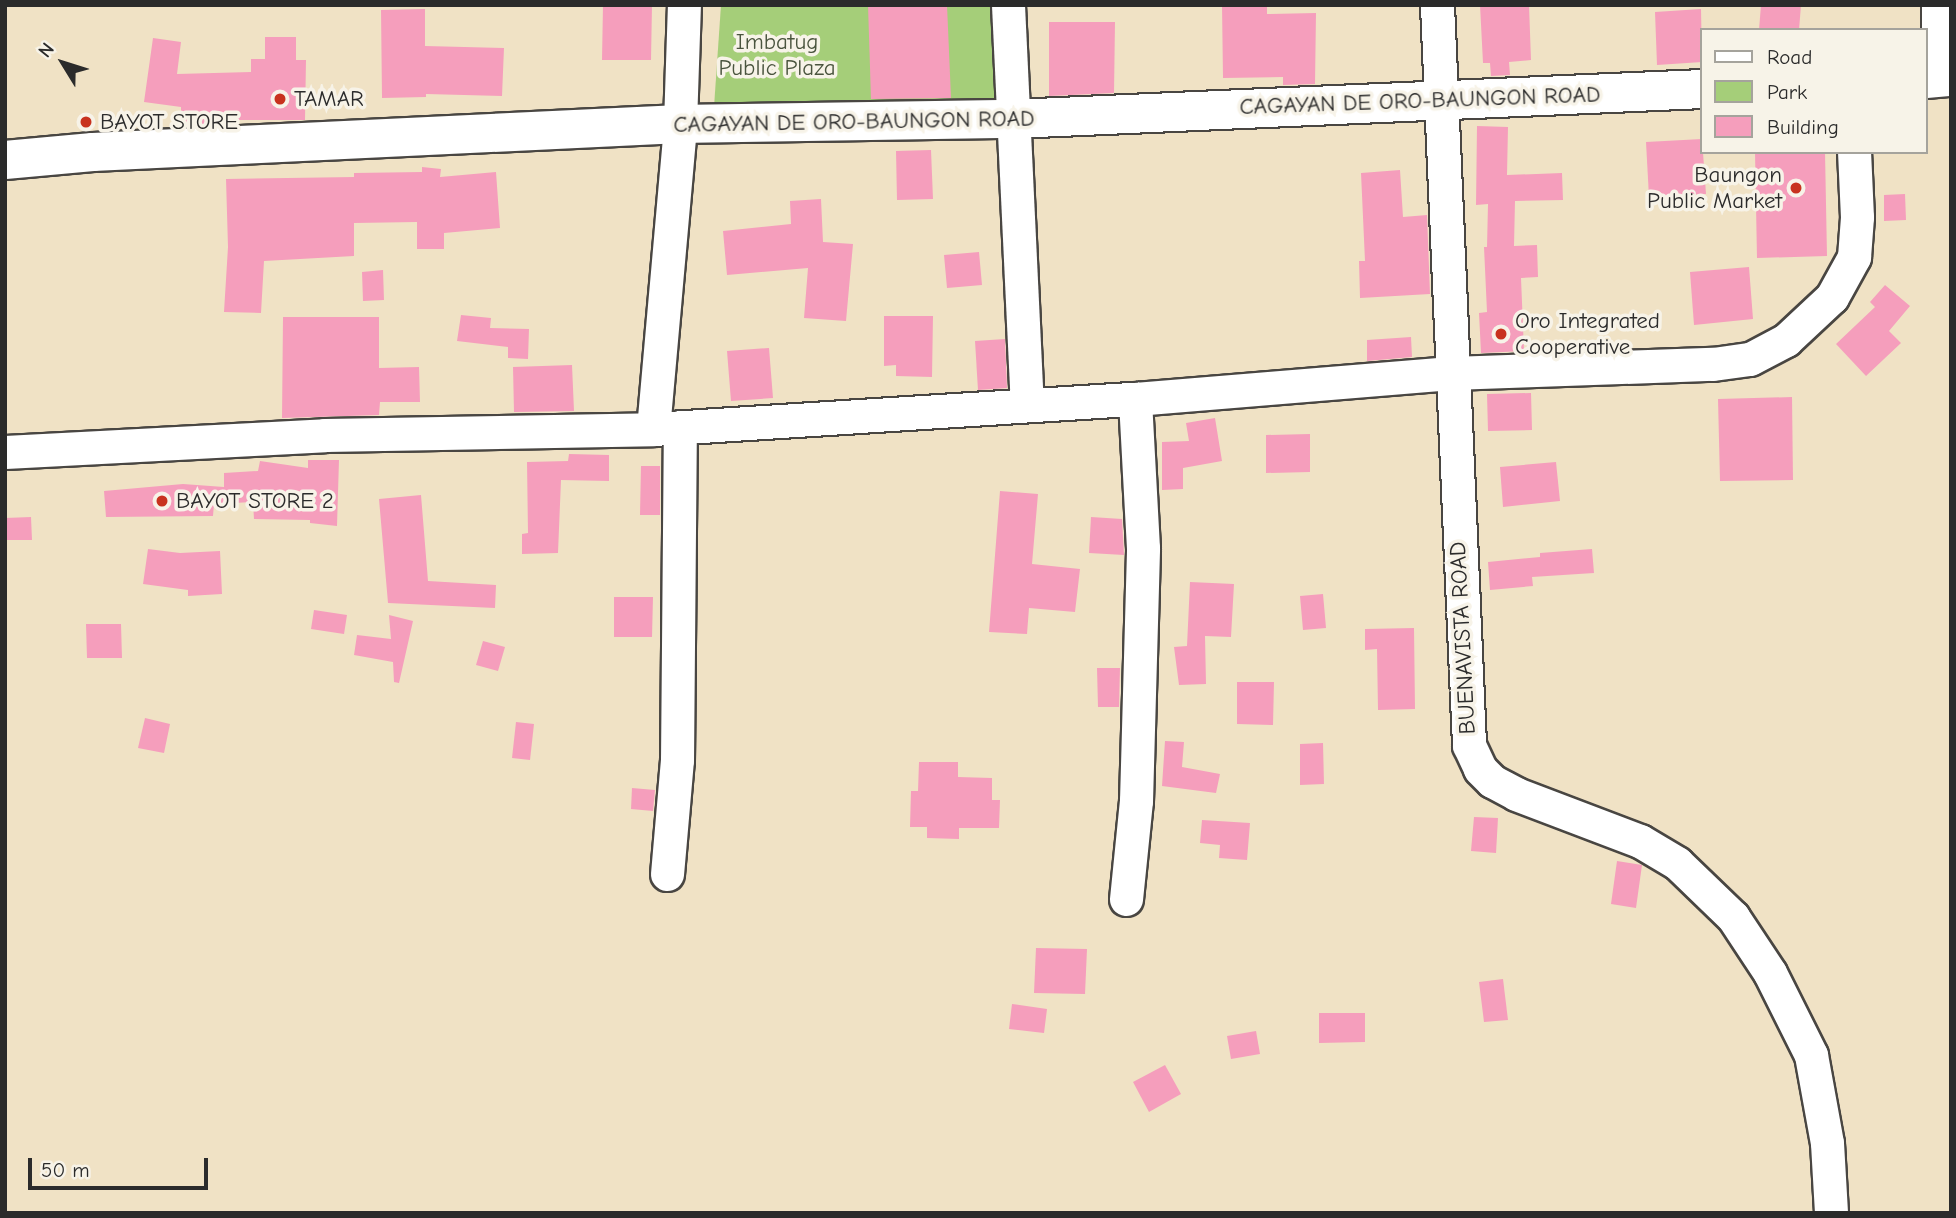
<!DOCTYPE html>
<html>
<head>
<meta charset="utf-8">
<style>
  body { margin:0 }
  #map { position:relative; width:1956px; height:1218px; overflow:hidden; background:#f0e2c5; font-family:"Comic Neue",sans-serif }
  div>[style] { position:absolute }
  .green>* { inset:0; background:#a5ce79 }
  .building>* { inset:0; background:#f59ebc }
  .roads { filter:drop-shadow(2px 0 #494642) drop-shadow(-2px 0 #494642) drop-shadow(0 2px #494642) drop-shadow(0 -2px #494642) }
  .minor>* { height:33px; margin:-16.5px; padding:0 16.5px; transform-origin:16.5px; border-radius:16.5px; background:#fff }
  .major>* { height:38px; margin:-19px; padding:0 19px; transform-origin:19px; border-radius:19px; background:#fff }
  .dots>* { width:19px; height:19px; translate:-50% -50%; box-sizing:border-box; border:4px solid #f7f3e8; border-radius:50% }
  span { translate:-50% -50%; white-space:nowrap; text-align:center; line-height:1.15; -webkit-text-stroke:7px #f7f3e8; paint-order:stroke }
  .park-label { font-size:23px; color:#4a543e }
  .poi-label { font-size:23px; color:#2b2b2b }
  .left { translate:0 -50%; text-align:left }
  .right { translate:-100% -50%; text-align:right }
  .street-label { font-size:23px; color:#2b2b2b }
  .frame { position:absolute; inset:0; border:7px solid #2b2b2b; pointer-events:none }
  .legend { position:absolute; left:1700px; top:28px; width:228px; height:126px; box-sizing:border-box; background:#f7f3e8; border:2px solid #a5a39c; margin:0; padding:9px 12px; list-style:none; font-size:21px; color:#2b2b2b }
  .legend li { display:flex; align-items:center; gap:14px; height:35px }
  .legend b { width:35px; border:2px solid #a5a39c }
  .north { position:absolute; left:28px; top:28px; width:70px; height:70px; -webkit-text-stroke:5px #f7f3e8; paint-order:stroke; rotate:308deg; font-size:19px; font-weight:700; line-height:28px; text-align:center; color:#2b2b2b }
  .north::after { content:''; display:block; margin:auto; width:24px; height:32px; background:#2b2b2b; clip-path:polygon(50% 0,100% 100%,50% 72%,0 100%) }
  .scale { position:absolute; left:28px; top:1158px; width:180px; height:32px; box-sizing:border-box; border:4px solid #2b2b2b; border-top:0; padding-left:9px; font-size:21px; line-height:24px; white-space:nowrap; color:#2b2b2b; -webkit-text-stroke:5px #f7f3e8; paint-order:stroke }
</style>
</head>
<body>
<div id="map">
  <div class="green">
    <i style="clip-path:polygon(721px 5px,996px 5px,998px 104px,714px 107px)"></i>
  </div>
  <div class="building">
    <i style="clip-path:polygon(603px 5px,652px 5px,651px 60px,602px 60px)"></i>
    <i style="clip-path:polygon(868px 5px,947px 5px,951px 98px,871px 99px)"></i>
    <i style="clip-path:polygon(1222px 5px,1267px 5px,1267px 14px,1316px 13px,1315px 84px,1283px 85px,1283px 77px,1223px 78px)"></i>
    <i style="clip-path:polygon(1480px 5px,1529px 5px,1531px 60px,1509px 62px,1510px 75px,1491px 76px,1490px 63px,1483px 63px)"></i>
    <i style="clip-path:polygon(1761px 5px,1801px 5px,1799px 30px,1759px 30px)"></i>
    <i style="clip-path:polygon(425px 9px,425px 46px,504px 48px,502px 96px,426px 94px,426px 97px,382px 98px,381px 10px)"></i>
    <i style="clip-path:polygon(1701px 9px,1702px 62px,1657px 65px,1655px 12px)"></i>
    <i style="clip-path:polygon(1049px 22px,1115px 22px,1114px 93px,1049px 96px)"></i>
    <i style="clip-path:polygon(265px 37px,296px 37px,296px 60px,306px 60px,305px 120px,235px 120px,235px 123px,181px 126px,181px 107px,144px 102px,153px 38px,181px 42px,177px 74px,251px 72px,251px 59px,265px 59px)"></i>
    <i style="clip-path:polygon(1477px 126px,1508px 127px,1507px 175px,1562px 173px,1563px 200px,1515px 201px,1514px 246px,1537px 245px,1538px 277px,1521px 278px,1524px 351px,1481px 353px,1479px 313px,1487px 312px,1484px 247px,1487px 247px,1488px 204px,1476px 205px)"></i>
    <i style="clip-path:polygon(1702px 139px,1706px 194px,1649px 197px,1646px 142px)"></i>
    <i style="clip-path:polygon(931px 150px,933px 199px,897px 200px,896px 151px)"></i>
    <i style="clip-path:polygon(1755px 152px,1825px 152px,1827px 256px,1757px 258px)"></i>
    <i style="clip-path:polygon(422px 167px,441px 169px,440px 177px,496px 172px,500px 228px,444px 233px,444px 249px,417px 249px,417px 222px,354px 223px,354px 256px,264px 261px,261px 313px,224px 312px,228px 247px,226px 179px,354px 177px,354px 173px,422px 172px)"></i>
    <i style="clip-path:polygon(1400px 170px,1403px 217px,1427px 215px,1430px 294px,1360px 298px,1359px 261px,1365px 261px,1361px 173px)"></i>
    <i style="clip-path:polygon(1905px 194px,1906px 220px,1884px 221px,1884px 195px)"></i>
    <i style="clip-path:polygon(821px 199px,823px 242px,853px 244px,846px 321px,804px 318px,808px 268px,727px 275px,723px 231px,791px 224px,790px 201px)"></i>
    <i style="clip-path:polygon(979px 252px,982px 285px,947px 288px,944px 255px)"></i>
    <i style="clip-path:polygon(1749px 267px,1753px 319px,1694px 325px,1690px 272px)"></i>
    <i style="clip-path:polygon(383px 270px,384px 300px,363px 301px,362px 272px)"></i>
    <i style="clip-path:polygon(1885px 285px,1910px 306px,1889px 331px,1901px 343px,1866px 376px,1836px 344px,1875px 307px,1870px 302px)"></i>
    <i style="clip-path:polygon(461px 315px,491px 318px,490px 328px,529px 329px,528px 359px,508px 358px,508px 347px,457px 341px)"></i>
    <i style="clip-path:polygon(884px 316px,933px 316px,932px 377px,896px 376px,896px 365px,884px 366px)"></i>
    <i style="clip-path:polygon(283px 317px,379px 317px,379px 368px,419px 367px,420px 402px,380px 402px,379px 415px,282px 418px)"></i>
    <i style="clip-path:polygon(1411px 337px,1412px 357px,1367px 361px,1367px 340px)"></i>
    <i style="clip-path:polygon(1005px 339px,1007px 388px,978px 390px,975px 341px)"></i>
    <i style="clip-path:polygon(769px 348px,773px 398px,731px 401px,727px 351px)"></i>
    <i style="clip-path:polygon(572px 365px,574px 411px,514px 412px,513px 367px)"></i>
    <i style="clip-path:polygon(1531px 393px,1532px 430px,1488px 431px,1487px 394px)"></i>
    <i style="clip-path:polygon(1792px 397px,1793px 480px,1720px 481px,1718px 399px)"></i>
    <i style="clip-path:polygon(1215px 418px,1222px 461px,1183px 468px,1183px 489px,1162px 490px,1162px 442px,1189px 441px,1186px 423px)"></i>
    <i style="clip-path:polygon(1310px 434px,1310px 472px,1266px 473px,1266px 435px)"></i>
    <i style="clip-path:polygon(569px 454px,609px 455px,609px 481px,561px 480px,558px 553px,522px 554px,522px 534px,528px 533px,527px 462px,568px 461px)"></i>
    <i style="clip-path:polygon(308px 460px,339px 460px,337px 526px,310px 523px,310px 520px,254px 519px,253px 502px,214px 504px,213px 516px,106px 517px,104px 491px,183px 484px,224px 487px,224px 473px,258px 471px,260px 461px,308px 468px)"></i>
    <i style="clip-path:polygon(1556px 462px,1560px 501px,1503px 507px,1500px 467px)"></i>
    <i style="clip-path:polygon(641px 466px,660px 466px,660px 515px,640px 515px)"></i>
    <i style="clip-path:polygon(1000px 491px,1038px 494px,1032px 564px,1080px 569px,1075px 612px,1029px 608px,1027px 634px,989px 632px)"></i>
    <i style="clip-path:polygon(421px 495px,428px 581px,496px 585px,495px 608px,388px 603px,379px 499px)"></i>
    <i style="clip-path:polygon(31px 517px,32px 540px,5px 540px,5px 518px)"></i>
    <i style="clip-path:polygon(1091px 517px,1122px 519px,1124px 555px,1089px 553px)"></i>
    <i style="clip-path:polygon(148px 549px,180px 553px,220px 551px,222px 594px,188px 596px,188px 590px,143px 584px)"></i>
    <i style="clip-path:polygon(1592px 549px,1594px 573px,1532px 577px,1533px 586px,1490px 590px,1488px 562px,1540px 557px,1540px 553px)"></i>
    <i style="clip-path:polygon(1190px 582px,1234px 584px,1231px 637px,1205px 636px,1206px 684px,1179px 685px,1174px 647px,1187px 646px)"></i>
    <i style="clip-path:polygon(1323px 594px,1326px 628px,1303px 630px,1300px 596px)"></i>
    <i style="clip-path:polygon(614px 597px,653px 597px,652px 637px,614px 637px)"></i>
    <i style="clip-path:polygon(314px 610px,347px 615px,344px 634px,311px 629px)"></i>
    <i style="clip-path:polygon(389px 615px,413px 621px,399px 683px,394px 682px,393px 662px,354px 655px,357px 635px,391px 639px)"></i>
    <i style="clip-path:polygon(86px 624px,121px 624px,122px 658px,87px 658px)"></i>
    <i style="clip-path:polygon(1414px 628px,1415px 709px,1378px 710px,1377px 649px,1365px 650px,1365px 629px)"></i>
    <i style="clip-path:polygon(483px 641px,505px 647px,498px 671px,476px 665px)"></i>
    <i style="clip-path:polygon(1097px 668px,1120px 668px,1119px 707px,1098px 707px)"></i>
    <i style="clip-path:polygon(1237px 682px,1274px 682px,1273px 725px,1237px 724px)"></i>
    <i style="clip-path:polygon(145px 718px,170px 724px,164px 753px,138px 748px)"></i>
    <i style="clip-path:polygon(516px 722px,534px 724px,530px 760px,512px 758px)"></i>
    <i style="clip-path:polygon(1165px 741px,1184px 742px,1182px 767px,1220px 774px,1216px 793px,1162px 786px)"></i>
    <i style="clip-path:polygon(1323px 743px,1324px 784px,1300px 785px,1300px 744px)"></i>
    <i style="clip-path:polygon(919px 762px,958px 762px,958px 777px,992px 778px,992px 800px,1000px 800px,999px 828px,959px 828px,959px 839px,927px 838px,927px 827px,910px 827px,911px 791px,918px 791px)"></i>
    <i style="clip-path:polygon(632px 788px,655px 790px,653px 811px,631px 809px)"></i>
    <i style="clip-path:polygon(1474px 817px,1498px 818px,1496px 853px,1471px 851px)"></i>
    <i style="clip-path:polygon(1202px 820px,1250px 823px,1247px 860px,1219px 858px,1220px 845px,1200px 843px)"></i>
    <i style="clip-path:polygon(1617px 861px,1642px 865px,1636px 908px,1611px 904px)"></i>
    <i style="clip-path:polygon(1036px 948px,1087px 949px,1085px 994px,1034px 993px)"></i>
    <i style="clip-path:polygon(1503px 979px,1508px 1020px,1484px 1022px,1479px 982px)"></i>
    <i style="clip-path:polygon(1012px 1004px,1047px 1009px,1044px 1033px,1009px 1029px)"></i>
    <i style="clip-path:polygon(1319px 1013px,1365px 1013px,1365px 1042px,1319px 1043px)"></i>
    <i style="clip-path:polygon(1256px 1031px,1260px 1054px,1231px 1059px,1227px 1036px)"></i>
    <i style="clip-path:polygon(1165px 1065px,1181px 1094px,1149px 1112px,1133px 1082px)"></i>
  </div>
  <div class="roads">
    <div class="minor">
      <i style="left:1008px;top:5px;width:399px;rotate:87.3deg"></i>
      <i style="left:1437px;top:5px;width:741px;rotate:87.52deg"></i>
      <i style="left:1469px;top:745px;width:26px;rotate:65deg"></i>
      <i style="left:1480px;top:769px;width:17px;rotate:45deg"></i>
      <i style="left:1492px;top:781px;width:27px;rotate:28deg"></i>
      <i style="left:1516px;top:794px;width:133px;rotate:20.8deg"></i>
      <i style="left:1640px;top:841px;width:43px;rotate:30.7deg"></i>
      <i style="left:1677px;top:863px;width:78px;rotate:44deg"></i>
      <i style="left:1733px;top:917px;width:67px;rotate:56.5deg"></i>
      <i style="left:1770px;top:973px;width:92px;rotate:63.4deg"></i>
      <i style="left:1811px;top:1055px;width:89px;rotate:79.7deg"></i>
      <i style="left:1827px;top:1143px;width:70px;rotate:86.7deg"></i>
      <i style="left:1938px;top:78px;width:73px;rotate:-90deg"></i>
      <i style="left:653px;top:429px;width:306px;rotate:-84.9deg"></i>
      <i style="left:680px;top:124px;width:119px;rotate:-88.1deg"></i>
      <i style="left:5px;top:452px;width:320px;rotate:-3deg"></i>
      <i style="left:325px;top:435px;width:328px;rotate:-1deg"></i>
      <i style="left:653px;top:429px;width:483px;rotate:-3.6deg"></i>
      <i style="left:1135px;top:399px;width:317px;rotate:-4.7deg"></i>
      <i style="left:1451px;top:373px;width:262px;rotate:-2deg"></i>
      <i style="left:1713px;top:364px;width:37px;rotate:-8deg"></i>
      <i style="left:1750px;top:359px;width:41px;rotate:-27.8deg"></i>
      <i style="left:1786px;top:340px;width:63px;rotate:-43.1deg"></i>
      <i style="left:1832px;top:297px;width:46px;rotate:-61.2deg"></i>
      <i style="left:1854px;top:257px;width:40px;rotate:-85.7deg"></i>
      <i style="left:1857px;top:217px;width:65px;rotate:-92.6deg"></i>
      <i style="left:667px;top:874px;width:114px;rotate:-85deg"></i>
      <i style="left:677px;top:760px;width:333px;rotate:-89.5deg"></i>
      <i style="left:1126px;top:899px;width:99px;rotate:-84.2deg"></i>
      <i style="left:1136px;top:801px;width:253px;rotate:-88.4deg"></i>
      <i style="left:1143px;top:548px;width:149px;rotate:-93.1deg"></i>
    </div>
    <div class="major">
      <i style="left:1926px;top:79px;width:25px;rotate:-5deg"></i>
      <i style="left:5px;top:160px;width:88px;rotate:-5.2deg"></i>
      <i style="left:93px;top:152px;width:588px;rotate:-2.73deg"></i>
      <i style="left:680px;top:124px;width:333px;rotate:-0.9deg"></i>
      <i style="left:1013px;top:119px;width:690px;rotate:-2.49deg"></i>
    </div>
  </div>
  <div class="dots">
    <i style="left:280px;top:99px;background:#c8321e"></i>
    <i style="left:86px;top:122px;background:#c8321e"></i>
    <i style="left:1796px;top:188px;background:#c8321e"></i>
    <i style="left:1501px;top:334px;background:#c8321e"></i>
    <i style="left:162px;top:501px;background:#c8321e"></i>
  </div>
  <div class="park-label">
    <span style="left:777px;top:55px">Imbatug<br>Public Plaza</span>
  </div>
  <div class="poi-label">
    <span class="left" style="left:294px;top:99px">TAMAR</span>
    <span class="left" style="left:100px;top:122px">BAYOT STORE</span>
    <span class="right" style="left:1782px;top:188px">Baungon<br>Public Market</span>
    <span class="left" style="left:1515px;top:334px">Oro Integrated<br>Cooperative</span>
    <span class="left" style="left:176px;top:501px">BAYOT STORE 2</span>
  </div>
  <div class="street-label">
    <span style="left:1420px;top:101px;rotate:-2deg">CAGAYAN DE ORO-BAUNGON ROAD</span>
    <span style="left:854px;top:122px;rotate:-1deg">CAGAYAN DE ORO-BAUNGON ROAD</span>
    <span style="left:1463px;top:638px;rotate:-93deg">BUENAVISTA ROAD</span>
  </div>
  <div class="frame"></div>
  <ul class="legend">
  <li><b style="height:9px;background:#fff"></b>Road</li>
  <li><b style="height:19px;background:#a5ce79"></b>Park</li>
  <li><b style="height:19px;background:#f59ebc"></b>Building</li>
  </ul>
  <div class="north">N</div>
  <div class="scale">50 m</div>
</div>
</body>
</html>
